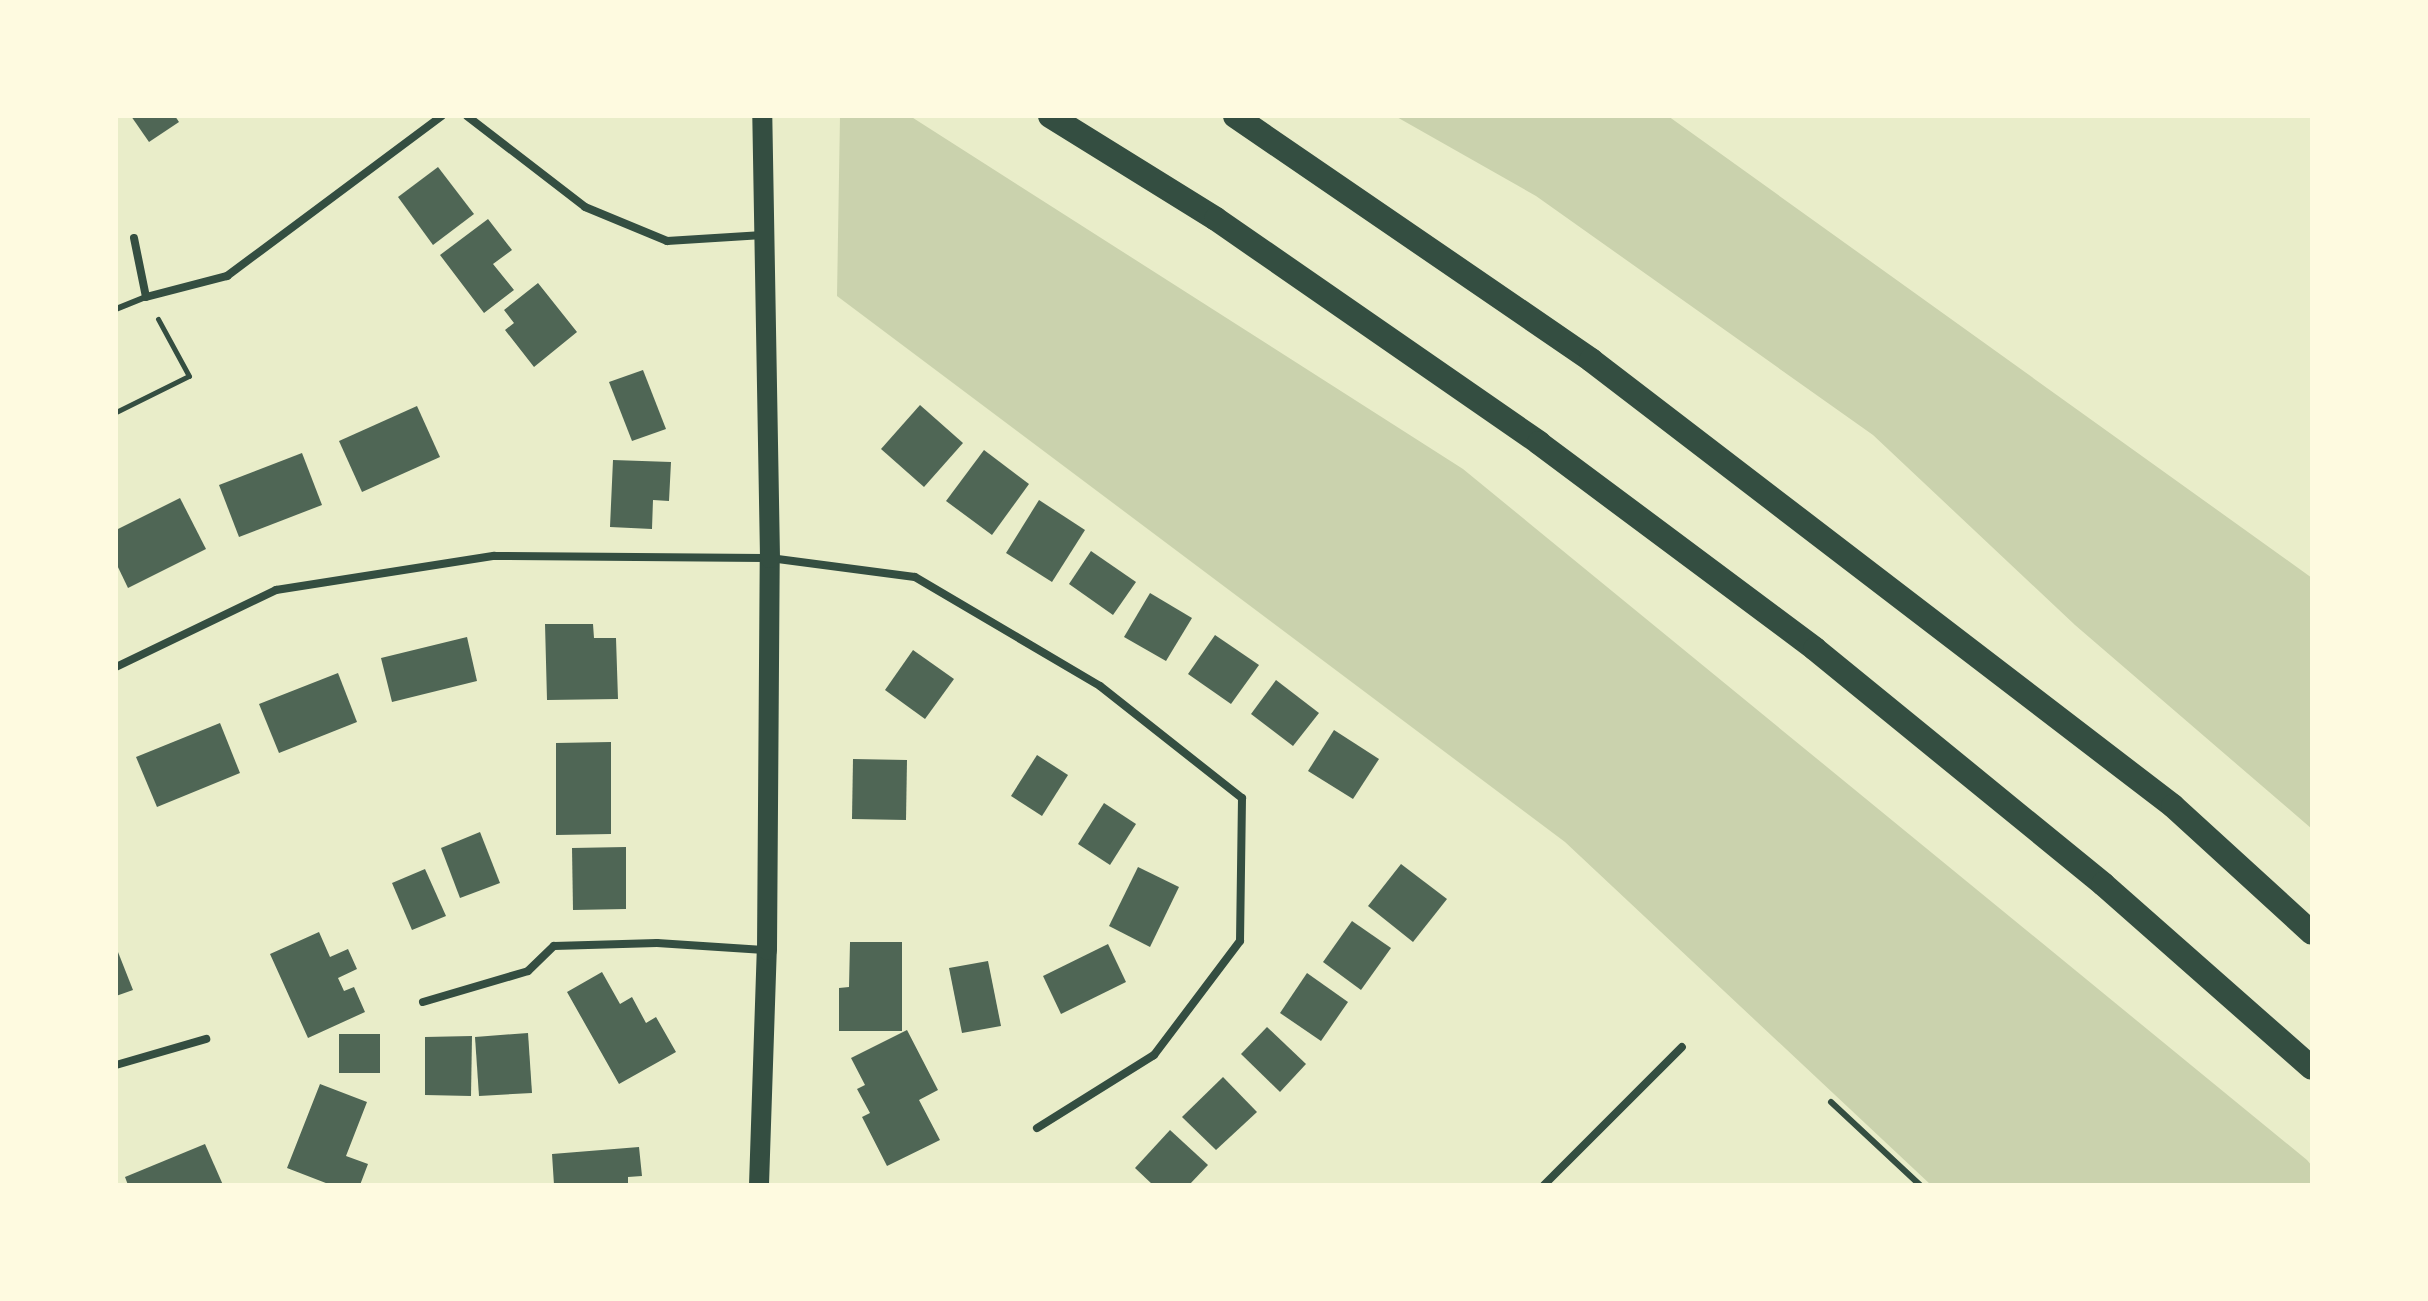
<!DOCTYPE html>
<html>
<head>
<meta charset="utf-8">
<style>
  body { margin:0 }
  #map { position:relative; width:2428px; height:1301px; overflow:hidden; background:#e9edc9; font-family:Helvetica,sans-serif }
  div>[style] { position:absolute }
  .green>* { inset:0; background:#cad2ad }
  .building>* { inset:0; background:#4f6655 }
  .path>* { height:5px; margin:-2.5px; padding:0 2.5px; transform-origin:2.5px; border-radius:2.5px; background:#344e41 }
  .service>* { height:6px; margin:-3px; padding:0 3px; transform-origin:3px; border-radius:3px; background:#344e41 }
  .minor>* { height:8px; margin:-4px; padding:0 4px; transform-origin:4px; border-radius:4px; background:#344e41 }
  .primary>* { height:20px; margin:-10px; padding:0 10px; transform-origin:10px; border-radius:10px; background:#344e41 }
  .motorway>* { height:24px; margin:-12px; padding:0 12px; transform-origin:12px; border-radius:12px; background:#344e41 }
  span { translate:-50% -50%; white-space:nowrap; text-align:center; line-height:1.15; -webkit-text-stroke:6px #fefae0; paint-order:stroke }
  .frame { position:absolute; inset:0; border:118px solid #fefae0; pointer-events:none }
</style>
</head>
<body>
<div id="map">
  <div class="green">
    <i style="clip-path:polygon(840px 116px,910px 116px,1463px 469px,2307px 1160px,2312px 1166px,2312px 1185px,1931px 1185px,1565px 842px,837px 296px)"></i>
    <i style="clip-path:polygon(1395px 116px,1668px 116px,2312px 578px,2312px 829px,2075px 625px,1873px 435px,1536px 196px)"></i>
  </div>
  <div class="building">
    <i style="clip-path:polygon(131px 116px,175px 116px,179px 122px,149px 142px)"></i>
    <i style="clip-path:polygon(438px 167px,474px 214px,433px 245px,398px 197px)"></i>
    <i style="clip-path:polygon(488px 219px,512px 250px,493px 264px,514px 290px,484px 313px,440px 255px)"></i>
    <i style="clip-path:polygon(538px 283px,577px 332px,534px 367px,505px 330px,514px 323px,504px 310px)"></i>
    <i style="clip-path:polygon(643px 370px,666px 429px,632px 441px,609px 382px)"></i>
    <i style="clip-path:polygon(920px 405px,963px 443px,924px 487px,881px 449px)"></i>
    <i style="clip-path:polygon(417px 406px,440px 457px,362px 492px,339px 441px)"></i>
    <i style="clip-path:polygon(984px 450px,1029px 484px,992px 535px,946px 501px)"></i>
    <i style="clip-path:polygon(302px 453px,322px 505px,239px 537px,219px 485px)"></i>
    <i style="clip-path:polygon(613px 460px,671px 462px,669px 501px,653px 500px,652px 529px,610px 527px)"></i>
    <i style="clip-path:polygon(180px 498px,206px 549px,128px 588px,116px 563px,116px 530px)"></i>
    <i style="clip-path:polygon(1039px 500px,1085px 530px,1052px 582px,1006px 553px)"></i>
    <i style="clip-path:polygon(1091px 551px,1136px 582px,1113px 615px,1069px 584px)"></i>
    <i style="clip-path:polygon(1150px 593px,1192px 618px,1166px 661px,1124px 637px)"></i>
    <i style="clip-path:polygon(545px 624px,593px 624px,594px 638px,616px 638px,618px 699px,547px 700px)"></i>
    <i style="clip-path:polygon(1215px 635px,1259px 665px,1231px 704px,1188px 674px)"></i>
    <i style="clip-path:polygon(467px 637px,477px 681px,392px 702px,381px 658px)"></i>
    <i style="clip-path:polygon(913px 650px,954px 679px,925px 719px,885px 690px)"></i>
    <i style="clip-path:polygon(338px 673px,357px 722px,279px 753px,259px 704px)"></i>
    <i style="clip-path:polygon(1276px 680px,1319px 713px,1293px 746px,1251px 714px)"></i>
    <i style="clip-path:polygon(220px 723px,240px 773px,157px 807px,136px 757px)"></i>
    <i style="clip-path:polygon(1334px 730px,1379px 759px,1353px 799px,1308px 771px)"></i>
    <i style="clip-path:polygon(611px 742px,611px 834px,556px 835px,556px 743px)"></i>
    <i style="clip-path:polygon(1037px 755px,1068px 775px,1042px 816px,1011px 796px)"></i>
    <i style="clip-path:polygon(853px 759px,907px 760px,906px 820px,852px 819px)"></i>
    <i style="clip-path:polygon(1104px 803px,1136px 824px,1110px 865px,1078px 844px)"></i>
    <i style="clip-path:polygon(480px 832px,500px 883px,460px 898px,441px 848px)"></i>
    <i style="clip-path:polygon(626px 847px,626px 909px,573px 910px,572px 848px)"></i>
    <i style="clip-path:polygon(1401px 864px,1447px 899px,1413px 942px,1368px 906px)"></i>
    <i style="clip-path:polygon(1138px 867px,1179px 887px,1150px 947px,1109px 926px)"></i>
    <i style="clip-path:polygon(425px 869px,446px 916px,412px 930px,392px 883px)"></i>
    <i style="clip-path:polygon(1352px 921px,1391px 948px,1361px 990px,1323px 962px)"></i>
    <i style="clip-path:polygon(319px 932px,330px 957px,348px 949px,357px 969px,338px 978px,344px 991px,354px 987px,365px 1012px,308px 1038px,270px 954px)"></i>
    <i style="clip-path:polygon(850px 942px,902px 942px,902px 1031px,839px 1031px,839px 988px,849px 987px)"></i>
    <i style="clip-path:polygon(1108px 944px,1126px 982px,1061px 1014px,1043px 976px)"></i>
    <i style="clip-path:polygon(116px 947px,133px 990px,116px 996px)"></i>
    <i style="clip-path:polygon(988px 961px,1001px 1026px,962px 1033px,949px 968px)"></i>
    <i style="clip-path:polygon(602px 972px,620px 1004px,632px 997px,646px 1023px,656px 1017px,676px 1052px,619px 1084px,567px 992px)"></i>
    <i style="clip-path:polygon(1307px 973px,1348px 1002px,1321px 1041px,1280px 1013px)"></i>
    <i style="clip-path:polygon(1267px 1027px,1306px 1064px,1280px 1092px,1241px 1054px)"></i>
    <i style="clip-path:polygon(907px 1030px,938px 1090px,919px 1100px,940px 1140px,887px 1166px,862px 1117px,870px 1113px,857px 1089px,865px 1085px,851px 1058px)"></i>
    <i style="clip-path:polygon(528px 1033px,532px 1093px,479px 1096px,475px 1037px)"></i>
    <i style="clip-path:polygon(339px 1034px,380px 1034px,380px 1073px,339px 1073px)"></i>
    <i style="clip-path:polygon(472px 1036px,471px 1096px,425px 1095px,425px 1037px)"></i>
    <i style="clip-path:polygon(1223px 1077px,1257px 1112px,1216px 1150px,1182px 1117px)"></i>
    <i style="clip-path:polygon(320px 1084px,367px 1102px,346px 1156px,368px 1164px,360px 1185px,331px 1185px,287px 1168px)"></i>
    <i style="clip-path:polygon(1170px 1130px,1208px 1165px,1189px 1185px,1153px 1185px,1135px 1168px)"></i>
    <i style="clip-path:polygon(205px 1144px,223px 1185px,128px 1185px,125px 1177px)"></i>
    <i style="clip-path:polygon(639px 1147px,642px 1176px,628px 1177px,628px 1185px,554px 1185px,552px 1154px)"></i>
  </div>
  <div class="path">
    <i style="left:116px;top:412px;width:81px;rotate:-26.3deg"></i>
    <i style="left:189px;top:376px;width:65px;rotate:-118.5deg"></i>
  </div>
  <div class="service">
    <i style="left:116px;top:309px;width:32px;rotate:-22deg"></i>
    <i style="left:1831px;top:1102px;width:122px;rotate:43deg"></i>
  </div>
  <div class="minor">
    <i style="left:467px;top:116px;width:149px;rotate:37.6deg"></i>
    <i style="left:585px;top:207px;width:89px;rotate:22.5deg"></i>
    <i style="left:667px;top:241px;width:96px;rotate:-3.6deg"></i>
    <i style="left:134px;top:238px;width:60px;rotate:78.5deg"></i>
    <i style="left:146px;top:297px;width:84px;rotate:-14.5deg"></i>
    <i style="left:227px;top:276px;width:268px;rotate:-36.7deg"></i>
    <i style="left:116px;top:667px;width:178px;rotate:-25.7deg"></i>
    <i style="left:276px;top:590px;width:221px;rotate:-8.9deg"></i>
    <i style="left:494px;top:556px;width:276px;rotate:0.4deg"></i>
    <i style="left:770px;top:558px;width:146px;rotate:7.5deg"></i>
    <i style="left:915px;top:577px;width:215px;rotate:30.5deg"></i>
    <i style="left:1100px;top:686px;width:181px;rotate:38.3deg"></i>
    <i style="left:1242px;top:798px;width:143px;rotate:90.8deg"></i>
    <i style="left:1240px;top:941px;width:143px;rotate:127deg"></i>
    <i style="left:1154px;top:1055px;width:138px;rotate:148deg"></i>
    <i style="left:423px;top:1002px;width:109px;rotate:-16.4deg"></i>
    <i style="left:528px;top:971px;width:36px;rotate:-44deg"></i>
    <i style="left:554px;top:946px;width:103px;rotate:-1.7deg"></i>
    <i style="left:657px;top:943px;width:109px;rotate:3.7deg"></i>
    <i style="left:116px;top:1065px;width:94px;rotate:-16.1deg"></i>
    <i style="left:1544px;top:1185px;width:195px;rotate:-45deg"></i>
  </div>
  <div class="primary">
    <i style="left:759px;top:1185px;width:235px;rotate:-88.1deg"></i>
    <i style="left:767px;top:950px;width:392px;rotate:-89.6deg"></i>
    <i style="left:770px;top:558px;width:442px;rotate:-91deg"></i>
  </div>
  <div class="motorway">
    <i style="left:1050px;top:116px;width:195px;rotate:31.8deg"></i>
    <i style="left:1216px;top:219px;width:393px;rotate:34.7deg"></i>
    <i style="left:1539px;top:443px;width:344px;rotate:36.7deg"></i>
    <i style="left:1815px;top:649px;width:372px;rotate:39.2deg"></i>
    <i style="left:2103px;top:884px;width:278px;rotate:41.4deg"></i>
    <i style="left:1235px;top:116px;width:432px;rotate:34.4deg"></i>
    <i style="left:1591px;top:360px;width:733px;rotate:37.46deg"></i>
    <i style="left:2173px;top:806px;width:188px;rotate:42.4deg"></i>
  </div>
  <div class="frame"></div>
</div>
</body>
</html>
